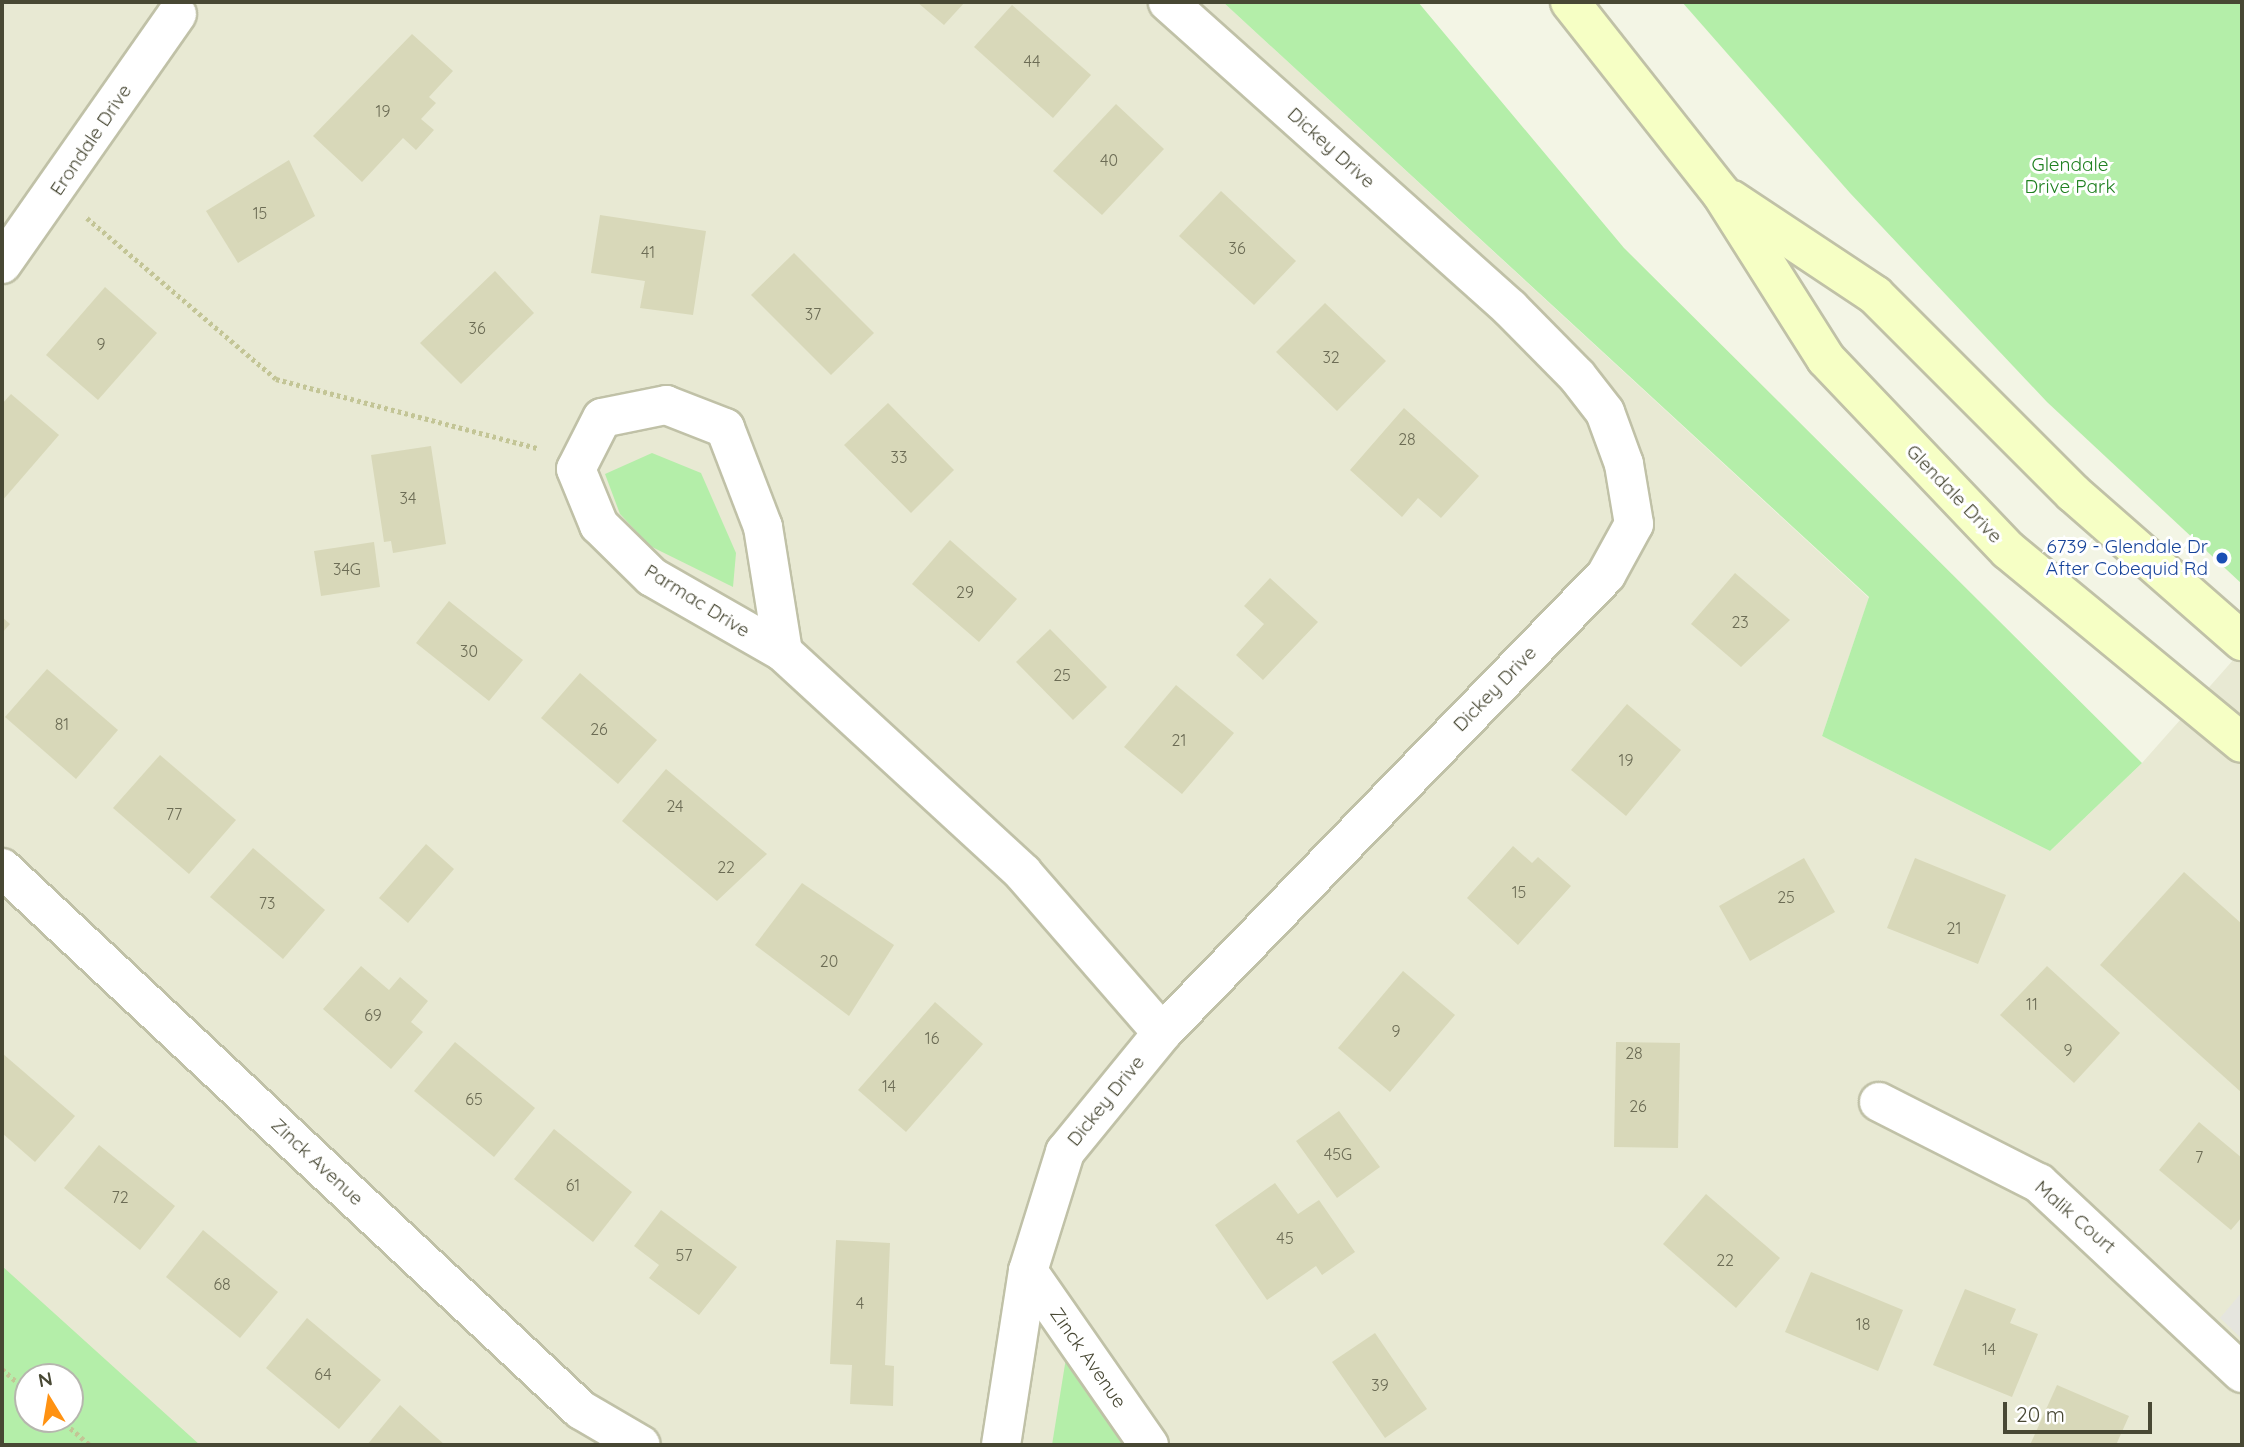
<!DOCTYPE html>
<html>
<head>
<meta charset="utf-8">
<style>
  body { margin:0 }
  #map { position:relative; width:2244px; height:1447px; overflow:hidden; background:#f3f5e5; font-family:Quicksand,sans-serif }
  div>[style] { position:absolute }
  .residential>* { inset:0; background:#e8e9d3 }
  .green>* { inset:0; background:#b4eea9 }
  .parking>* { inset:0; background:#e5e5de }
  .building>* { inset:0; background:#d8d8b9 }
  .path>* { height:4.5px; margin-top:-2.25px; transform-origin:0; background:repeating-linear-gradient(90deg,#c3c596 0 3.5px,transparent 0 7px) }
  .roads { filter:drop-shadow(2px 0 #c0c1a7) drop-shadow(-2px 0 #c0c1a7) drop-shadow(0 2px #c0c1a7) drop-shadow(0 -2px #c0c1a7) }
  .street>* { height:38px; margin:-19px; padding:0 19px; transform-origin:19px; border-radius:19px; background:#fff }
  .secondary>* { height:38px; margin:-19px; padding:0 19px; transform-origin:19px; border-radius:19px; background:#f6ffc5 }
  .dots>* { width:19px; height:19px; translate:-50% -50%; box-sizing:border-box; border:4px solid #fff; border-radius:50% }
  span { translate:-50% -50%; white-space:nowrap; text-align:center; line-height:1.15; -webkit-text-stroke:6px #fff; paint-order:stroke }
  .number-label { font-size:16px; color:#6c6c55 }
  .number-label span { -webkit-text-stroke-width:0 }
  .street-label { font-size:19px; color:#484834 }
  .park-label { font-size:19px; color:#208121 }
  .transit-label { font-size:19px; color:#164399 }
  .right { translate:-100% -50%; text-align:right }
  .frame { position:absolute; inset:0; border:4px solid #484834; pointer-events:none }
  .north { position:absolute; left:14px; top:1363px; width:70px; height:70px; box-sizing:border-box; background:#fff; border:2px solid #b6b6ae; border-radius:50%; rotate:349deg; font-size:19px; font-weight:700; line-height:28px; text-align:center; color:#484834 }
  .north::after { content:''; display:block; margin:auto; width:24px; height:32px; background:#ff9212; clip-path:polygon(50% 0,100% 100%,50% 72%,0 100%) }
  .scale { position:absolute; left:2003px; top:1402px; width:149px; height:32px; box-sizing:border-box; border:4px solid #484834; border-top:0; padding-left:9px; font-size:21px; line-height:24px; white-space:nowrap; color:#484834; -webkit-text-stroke:5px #fff; paint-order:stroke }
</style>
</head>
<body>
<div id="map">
  <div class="residential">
    <i style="clip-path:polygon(evenodd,2px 2px,1223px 2px,1869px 598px,1822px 736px,2050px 851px,2142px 763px,2242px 650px,2242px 1445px,2px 1445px,2px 2px,28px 1377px,70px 1377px,70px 1419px,28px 1419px,28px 1377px)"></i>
  </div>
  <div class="green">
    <i style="clip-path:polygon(1223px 2px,1418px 2px,1624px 248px,2142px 763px,2050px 851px,1822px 736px,1869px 597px)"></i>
    <i style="clip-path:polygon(1682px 2px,2242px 2px,2242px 584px,2047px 402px,1850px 193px)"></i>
    <i style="clip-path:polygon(652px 453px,701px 473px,736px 553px,733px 587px,650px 546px,620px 514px,605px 474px)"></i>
    <i style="clip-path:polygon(evenodd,2px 1266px,200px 1445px,2px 1445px,2px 1266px,70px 1377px,70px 1419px,28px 1419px,28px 1377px,70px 1377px)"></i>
    <i style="clip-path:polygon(1066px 1358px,1136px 1445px,1052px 1445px)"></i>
  </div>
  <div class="parking">
    <i style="clip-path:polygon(2242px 1292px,2242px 1339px,2220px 1318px)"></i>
  </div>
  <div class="building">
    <i style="clip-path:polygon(917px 2px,965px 2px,944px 25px)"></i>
    <i style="clip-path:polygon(1012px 5px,1091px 75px,1053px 118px,974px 47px)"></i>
    <i style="clip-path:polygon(412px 34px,453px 71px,429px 97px,436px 103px,421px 119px,434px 130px,416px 150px,403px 138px,362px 182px,313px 136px)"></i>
    <i style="clip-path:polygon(1116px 104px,1164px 149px,1102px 215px,1053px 171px)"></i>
    <i style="clip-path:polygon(289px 160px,315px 216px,238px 263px,206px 211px)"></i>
    <i style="clip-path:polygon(1221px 191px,1296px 261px,1254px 305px,1179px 236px)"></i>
    <i style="clip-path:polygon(600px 215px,706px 231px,693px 315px,640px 308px,645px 281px,591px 273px)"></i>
    <i style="clip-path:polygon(794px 253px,874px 333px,831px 375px,751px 295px)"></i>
    <i style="clip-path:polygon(495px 271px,534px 313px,461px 384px,420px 343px)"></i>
    <i style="clip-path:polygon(105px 287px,157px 333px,98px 400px,46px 355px)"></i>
    <i style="clip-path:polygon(1325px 303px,1386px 361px,1337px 411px,1276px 352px)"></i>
    <i style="clip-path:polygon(11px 394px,59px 435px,2px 501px,2px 404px)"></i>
    <i style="clip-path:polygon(888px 403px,954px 470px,911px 513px,844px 445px)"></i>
    <i style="clip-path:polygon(1404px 408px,1479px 476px,1441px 518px,1418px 498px,1402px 517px,1350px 470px)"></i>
    <i style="clip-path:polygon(431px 446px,446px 544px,393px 553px,391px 541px,384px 542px,371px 455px)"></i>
    <i style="clip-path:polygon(950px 540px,1017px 599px,979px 642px,912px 584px)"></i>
    <i style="clip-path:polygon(374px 542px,380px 587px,321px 596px,314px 551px)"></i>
    <i style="clip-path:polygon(1735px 573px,1790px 620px,1741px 667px,1691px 624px)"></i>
    <i style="clip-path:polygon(1270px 578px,1318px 622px,1263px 680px,1236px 655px,1264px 624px,1244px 606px)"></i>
    <i style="clip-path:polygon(449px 601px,523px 660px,489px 701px,416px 643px)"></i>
    <i style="clip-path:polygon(2px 617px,10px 624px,2px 633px)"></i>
    <i style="clip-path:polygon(1050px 629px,1107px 687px,1073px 720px,1016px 662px)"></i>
    <i style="clip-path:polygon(47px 669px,118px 730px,76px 779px,5px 717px)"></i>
    <i style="clip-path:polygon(580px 673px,657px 740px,618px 784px,541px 718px)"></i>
    <i style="clip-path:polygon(1176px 685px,1234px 733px,1182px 794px,1124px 747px)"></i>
    <i style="clip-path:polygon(1627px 704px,1681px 750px,1626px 816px,1571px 770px)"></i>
    <i style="clip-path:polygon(160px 755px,236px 820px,189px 874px,113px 808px)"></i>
    <i style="clip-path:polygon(666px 769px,767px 854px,717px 901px,622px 821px)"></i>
    <i style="clip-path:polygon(426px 844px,454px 869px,408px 923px,379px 898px)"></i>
    <i style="clip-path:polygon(1513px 846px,1532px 863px,1538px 857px,1571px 886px,1518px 945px,1467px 898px)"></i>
    <i style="clip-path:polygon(253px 848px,325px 910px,283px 959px,210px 897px)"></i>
    <i style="clip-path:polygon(1804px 858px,1835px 912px,1750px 961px,1719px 906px)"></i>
    <i style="clip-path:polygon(1915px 858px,2006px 895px,1978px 964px,1887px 928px)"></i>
    <i style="clip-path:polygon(2184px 872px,2242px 924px,2242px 1093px,2100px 965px)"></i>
    <i style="clip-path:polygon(802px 883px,894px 945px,849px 1016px,755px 945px)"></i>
    <i style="clip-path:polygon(361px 966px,389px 990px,400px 977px,428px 1001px,411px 1022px,423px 1032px,391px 1069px,323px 1009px)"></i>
    <i style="clip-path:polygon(2047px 966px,2120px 1033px,2074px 1083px,2000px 1015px)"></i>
    <i style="clip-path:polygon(1403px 971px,1455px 1015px,1390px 1092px,1338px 1048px)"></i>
    <i style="clip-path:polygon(935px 1002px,983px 1044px,906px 1132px,858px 1090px)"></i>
    <i style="clip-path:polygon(455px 1042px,535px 1108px,494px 1157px,414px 1091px)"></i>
    <i style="clip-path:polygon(1616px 1042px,1680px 1043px,1678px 1148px,1614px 1147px)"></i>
    <i style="clip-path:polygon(2px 1053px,75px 1116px,35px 1162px,2px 1133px)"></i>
    <i style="clip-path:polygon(1339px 1111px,1380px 1167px,1337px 1198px,1296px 1141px)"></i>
    <i style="clip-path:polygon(2199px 1122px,2242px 1158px,2242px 1217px,2231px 1230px,2159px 1170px)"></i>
    <i style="clip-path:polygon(554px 1129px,632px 1192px,593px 1242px,514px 1179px)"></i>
    <i style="clip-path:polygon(99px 1145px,175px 1206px,140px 1250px,64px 1188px)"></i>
    <i style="clip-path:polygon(1275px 1183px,1298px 1214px,1319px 1200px,1355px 1252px,1322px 1275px,1316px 1266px,1267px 1300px,1215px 1225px)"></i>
    <i style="clip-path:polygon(1706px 1194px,1780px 1258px,1736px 1308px,1663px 1244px)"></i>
    <i style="clip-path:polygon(661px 1210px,737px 1267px,699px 1315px,649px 1278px,659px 1265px,634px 1246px)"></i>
    <i style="clip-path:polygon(203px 1230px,278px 1292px,240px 1338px,166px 1277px)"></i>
    <i style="clip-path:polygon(836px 1240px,890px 1243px,885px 1365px,894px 1366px,893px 1406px,850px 1404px,852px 1365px,830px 1364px)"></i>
    <i style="clip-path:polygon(1811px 1272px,1903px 1310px,1878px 1371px,1785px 1332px)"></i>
    <i style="clip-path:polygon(1965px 1289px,2016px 1309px,2010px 1323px,2038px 1334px,2012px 1397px,1933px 1365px)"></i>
    <i style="clip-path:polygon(307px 1318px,381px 1380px,339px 1429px,266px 1368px)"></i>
    <i style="clip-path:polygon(1375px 1333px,1427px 1409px,1385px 1438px,1332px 1362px)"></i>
    <i style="clip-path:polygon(2057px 1385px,2129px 1416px,2116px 1445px,2030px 1445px)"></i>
    <i style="clip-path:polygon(400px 1405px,445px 1445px,367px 1445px)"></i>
  </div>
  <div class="path">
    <i style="left:87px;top:218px;width:248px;rotate:40.4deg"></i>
    <i style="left:276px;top:379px;width:271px;rotate:14.8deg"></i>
    <i style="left:2px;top:1369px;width:35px;rotate:41deg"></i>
    <i style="left:60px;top:1419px;width:40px;rotate:41deg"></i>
  </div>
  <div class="roads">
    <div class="street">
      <i style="left:2px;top:264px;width:305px;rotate:-55deg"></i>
      <i style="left:783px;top:652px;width:127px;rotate:-99.1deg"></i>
      <i style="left:763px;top:527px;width:106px;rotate:-111deg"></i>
      <i style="left:725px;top:428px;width:63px;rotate:-158.7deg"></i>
      <i style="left:666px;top:405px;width:65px;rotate:168.5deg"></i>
      <i style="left:602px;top:418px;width:57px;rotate:117deg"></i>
      <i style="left:576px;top:469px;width:61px;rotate:67.7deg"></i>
      <i style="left:599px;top:525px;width:74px;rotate:44.5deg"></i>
      <i style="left:652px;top:577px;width:151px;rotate:29.8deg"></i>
      <i style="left:783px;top:652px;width:326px;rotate:42.6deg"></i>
      <i style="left:1023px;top:873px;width:212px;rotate:49deg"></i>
      <i style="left:2px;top:868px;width:793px;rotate:43.11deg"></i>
      <i style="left:581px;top:1410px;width:69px;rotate:30.3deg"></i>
      <i style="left:1879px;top:1102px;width:179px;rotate:26.9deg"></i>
      <i style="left:2039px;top:1183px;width:278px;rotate:43.1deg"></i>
      <i style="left:1028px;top:1271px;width:212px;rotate:55.2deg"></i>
      <i style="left:1001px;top:1445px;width:176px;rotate:-81.2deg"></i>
      <i style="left:1028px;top:1271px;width:125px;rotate:-72.7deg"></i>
      <i style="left:1065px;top:1152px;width:154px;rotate:-50.8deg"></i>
      <i style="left:1162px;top:1033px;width:638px;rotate:-45.89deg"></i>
      <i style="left:1606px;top:575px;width:58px;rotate:-61.2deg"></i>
      <i style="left:1634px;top:524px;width:61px;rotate:-99.5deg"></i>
      <i style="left:1624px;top:464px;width:55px;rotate:-110.1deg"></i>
      <i style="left:1605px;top:412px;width:46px;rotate:-127.9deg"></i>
      <i style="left:1577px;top:376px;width:95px;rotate:-134.6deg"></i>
      <i style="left:1510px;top:308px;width:459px;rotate:-138.2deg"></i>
    </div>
    <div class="secondary">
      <i style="left:1570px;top:2px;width:243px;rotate:51.7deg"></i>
      <i style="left:1721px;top:193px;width:196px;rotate:57.7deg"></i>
      <i style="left:1826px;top:359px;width:264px;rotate:46.4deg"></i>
      <i style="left:2008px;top:550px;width:303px;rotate:39.5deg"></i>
      <i style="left:1732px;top:200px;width:172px;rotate:33.6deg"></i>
      <i style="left:1875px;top:295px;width:280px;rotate:45deg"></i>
      <i style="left:2073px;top:493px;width:225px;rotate:41.2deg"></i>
    </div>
  </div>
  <div class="dots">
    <i style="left:2222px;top:558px;background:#1a4fb4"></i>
  </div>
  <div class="number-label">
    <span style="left:1032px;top:61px">44</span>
    <span style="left:383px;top:111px">19</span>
    <span style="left:1109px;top:160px">40</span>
    <span style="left:260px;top:213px">15</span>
    <span style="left:1237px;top:248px">36</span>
    <span style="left:648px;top:252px">41</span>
    <span style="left:813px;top:314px">37</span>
    <span style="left:477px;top:328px">36</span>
    <span style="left:101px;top:344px">9</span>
    <span style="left:1331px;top:357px">32</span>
    <span style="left:1407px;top:439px">28</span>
    <span style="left:899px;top:457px">33</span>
    <span style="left:408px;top:498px">34</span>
    <span style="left:347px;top:569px">34G</span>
    <span style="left:965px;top:592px">29</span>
    <span style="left:1740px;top:622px">23</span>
    <span style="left:469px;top:651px">30</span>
    <span style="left:1062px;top:675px">25</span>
    <span style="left:62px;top:724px">81</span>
    <span style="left:599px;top:729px">26</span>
    <span style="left:1179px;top:740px">21</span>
    <span style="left:1626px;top:760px">19</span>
    <span style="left:675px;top:806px">24</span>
    <span style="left:174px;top:814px">77</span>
    <span style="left:726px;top:867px">22</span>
    <span style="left:1519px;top:892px">15</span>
    <span style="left:1786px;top:897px">25</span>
    <span style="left:267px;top:903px">73</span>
    <span style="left:1954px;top:928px">21</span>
    <span style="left:829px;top:961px">20</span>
    <span style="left:2032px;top:1004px">11</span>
    <span style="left:373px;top:1015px">69</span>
    <span style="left:1396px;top:1031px">9</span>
    <span style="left:932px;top:1038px">16</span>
    <span style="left:2068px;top:1050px">9</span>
    <span style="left:1634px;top:1053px">28</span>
    <span style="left:889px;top:1086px">14</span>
    <span style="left:474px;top:1099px">65</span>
    <span style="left:1638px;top:1106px">26</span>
    <span style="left:1338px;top:1154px">45G</span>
    <span style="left:2199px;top:1157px">7</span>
    <span style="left:573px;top:1185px">61</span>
    <span style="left:120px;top:1197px">72</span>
    <span style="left:1285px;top:1238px">45</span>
    <span style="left:684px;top:1255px">57</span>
    <span style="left:1725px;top:1260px">22</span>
    <span style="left:222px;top:1284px">68</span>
    <span style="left:860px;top:1303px">4</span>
    <span style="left:1863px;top:1324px">18</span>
    <span style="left:1989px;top:1349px">14</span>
    <span style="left:323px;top:1374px">64</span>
    <span style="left:1380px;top:1385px">39</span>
  </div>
  <div class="street-label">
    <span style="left:91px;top:140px;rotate:-56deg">Erondale Drive</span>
    <span style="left:1331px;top:148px;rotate:42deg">Dickey Drive</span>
    <span style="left:1954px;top:494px;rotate:46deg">Glendale Drive</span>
    <span style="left:697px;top:601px;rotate:32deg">Parmac Drive</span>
    <span style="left:1495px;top:689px;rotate:-46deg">Dickey Drive</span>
    <span style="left:1106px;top:1101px;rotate:-51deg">Dickey Drive</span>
    <span style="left:317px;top:1162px;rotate:43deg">Zinck Avenue</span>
    <span style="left:2075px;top:1217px;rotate:41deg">Malik Court</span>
    <span style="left:1088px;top:1358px;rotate:55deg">Zinck Avenue</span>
  </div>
  <div class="park-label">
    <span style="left:2070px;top:176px">Glendale<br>Drive Park</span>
  </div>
  <div class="transit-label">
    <span class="right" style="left:2208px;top:558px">6739 - Glendale Dr<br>After Cobequid Rd</span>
  </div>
  <div class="frame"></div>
  <div class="north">N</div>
  <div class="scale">20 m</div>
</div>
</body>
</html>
